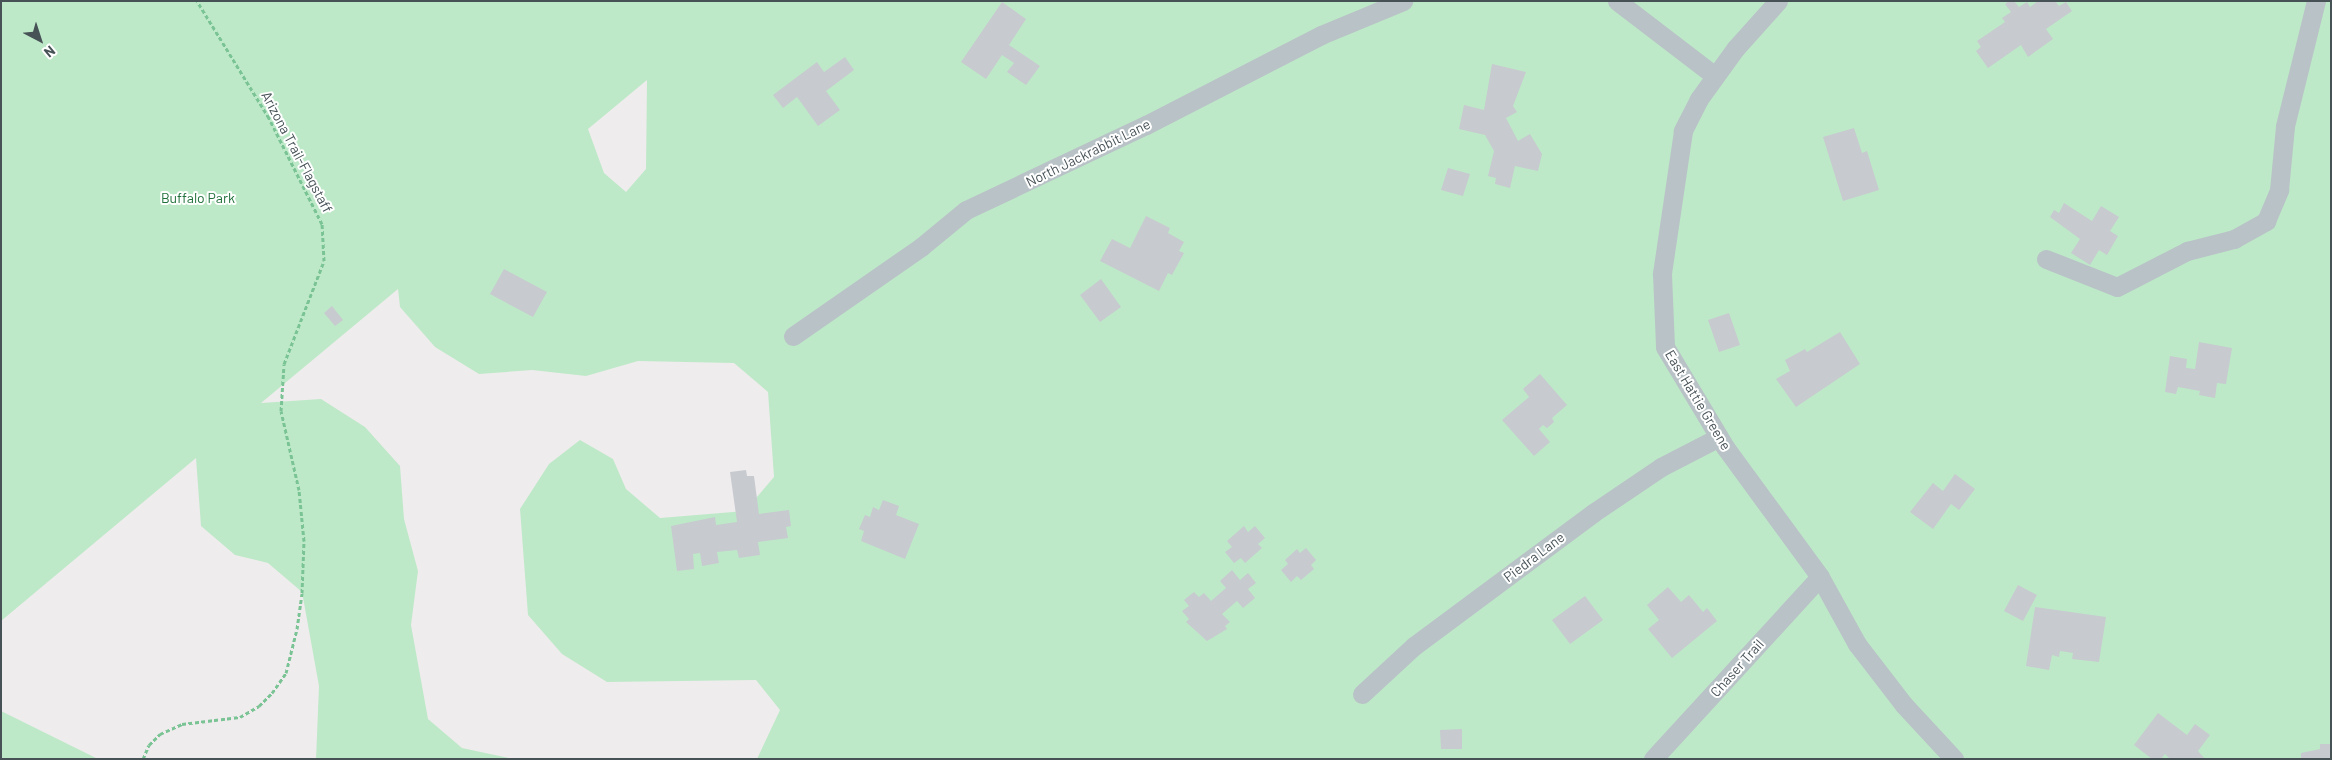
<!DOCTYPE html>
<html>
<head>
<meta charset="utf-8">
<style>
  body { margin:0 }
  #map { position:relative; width:2332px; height:760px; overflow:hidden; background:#efeced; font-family:Barlow,sans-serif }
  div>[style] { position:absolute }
  .green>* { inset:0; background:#bee9c8 }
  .building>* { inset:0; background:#c7cacf }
  .path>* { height:3px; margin-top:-1.5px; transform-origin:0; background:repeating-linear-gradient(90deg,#7ac394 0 4px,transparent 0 6.5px) }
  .minor>* { height:19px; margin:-9.5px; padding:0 9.5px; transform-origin:9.5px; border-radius:9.5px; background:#b9c3c7 }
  span { translate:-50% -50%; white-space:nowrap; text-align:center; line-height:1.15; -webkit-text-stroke:4px #fff; paint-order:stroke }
  .street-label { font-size:14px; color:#475257 }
  .park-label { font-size:14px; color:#20703b }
  .frame { position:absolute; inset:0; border:2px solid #475257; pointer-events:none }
  .north { position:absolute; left:15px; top:15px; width:50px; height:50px; -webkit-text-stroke:4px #fff; paint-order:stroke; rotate:140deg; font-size:14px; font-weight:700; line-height:20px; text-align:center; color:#475257 }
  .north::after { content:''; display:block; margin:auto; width:18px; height:22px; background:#475257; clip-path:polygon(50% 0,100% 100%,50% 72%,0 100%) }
</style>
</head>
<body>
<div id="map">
  <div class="green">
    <i style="clip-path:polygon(evenodd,1px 1px,2331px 1px,2331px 759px,757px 759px,780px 710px,756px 680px,607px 682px,562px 654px,528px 615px,520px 509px,549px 464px,580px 440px,613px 459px,626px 489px,660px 518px,745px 511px,774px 477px,768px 392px,734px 363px,638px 361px,586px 376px,532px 370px,479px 374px,435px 347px,400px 307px,398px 289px,261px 403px,321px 399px,365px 427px,400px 466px,404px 519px,418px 571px,411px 625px,428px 719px,462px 748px,513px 759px,316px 759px,319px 686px,302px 592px,268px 563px,235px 555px,201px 526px,196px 458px,1px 621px,1px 1px,647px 80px,646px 169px,626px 192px,604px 173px,588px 129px,647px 80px)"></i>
    <i style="clip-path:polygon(1px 711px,98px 759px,1px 759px)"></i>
  </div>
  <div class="building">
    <i style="clip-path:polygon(2009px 1px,2014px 1px,2019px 7px,2027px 2px,2030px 7px,2038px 1px,2055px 1px,2059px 6px,2066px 2px,2072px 11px,2046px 29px,2053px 39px,2028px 57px,2021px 45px,1988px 68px,1976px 51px,1981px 47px,1977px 41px,2005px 22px,2002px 18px,2011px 12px,2005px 4px)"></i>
    <i style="clip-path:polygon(1002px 2px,1026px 19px,1009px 45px,1040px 66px,1026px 85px,1007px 72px,1014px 63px,1002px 55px,986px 79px,961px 62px)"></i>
    <i style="clip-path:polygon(845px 57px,854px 70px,826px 91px,840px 110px,818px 126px,797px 97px,783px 108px,773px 95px,817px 62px,824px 72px)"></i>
    <i style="clip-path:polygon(1492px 64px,1526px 72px,1513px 106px,1517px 112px,1506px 118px,1518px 141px,1530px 134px,1542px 154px,1538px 171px,1515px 166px,1510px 188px,1495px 184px,1496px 178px,1488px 176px,1494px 151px,1485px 135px,1459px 129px,1464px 105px,1484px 110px)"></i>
    <i style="clip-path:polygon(1854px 128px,1862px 153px,1867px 151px,1879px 190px,1843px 201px,1823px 137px)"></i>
    <i style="clip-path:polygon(1448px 168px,1470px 174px,1463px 196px,1441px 190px)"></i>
    <i style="clip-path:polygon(2064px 203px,2092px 221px,2101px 206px,2119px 217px,2110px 231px,2118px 236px,2107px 255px,2099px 250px,2090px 265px,2071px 253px,2080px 239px,2050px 217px,2054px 210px,2059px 213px)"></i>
    <i style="clip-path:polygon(1146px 216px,1170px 228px,1168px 233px,1184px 242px,1179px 251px,1184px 253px,1172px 275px,1168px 273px,1159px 291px,1100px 261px,1112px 239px,1130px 248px)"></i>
    <i style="clip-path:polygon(504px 269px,547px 292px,533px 317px,490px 294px)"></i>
    <i style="clip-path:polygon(1101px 279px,1121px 307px,1100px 322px,1080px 295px)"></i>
    <i style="clip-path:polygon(332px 306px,343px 320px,335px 326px,324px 313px)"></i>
    <i style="clip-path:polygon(1729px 313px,1740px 345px,1719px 352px,1708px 320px)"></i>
    <i style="clip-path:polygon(1840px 332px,1860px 364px,1796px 407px,1776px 379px,1790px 371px,1785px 360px,1805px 349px,1807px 352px)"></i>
    <i style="clip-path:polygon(2199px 342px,2232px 348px,2226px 384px,2217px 383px,2215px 398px,2199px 395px,2200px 391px,2178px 387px,2176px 394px,2165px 392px,2170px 356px,2187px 359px,2186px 368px,2195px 369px)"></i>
    <i style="clip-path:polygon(1540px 374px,1567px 405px,1552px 418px,1554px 422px,1547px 428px,1543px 425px,1539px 429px,1550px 442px,1534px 456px,1502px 420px,1529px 397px,1523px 389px)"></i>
    <i style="clip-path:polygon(746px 470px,747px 476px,754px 476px,759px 514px,789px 510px,791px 526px,786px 527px,788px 538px,758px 542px,760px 555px,739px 558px,737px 550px,717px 552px,719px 563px,702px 566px,700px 553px,693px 554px,694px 569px,677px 571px,671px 526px,715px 517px,716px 525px,737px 522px,730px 472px)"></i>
    <i style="clip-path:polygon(1955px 474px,1975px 489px,1959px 510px,1951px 504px,1933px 529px,1910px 512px,1933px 483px,1943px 491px)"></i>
    <i style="clip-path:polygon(883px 500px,899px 506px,896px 515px,919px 524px,905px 559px,861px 541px,864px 531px,859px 529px,865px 515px,870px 517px,873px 507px,879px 510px)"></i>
    <i style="clip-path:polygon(1244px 526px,1248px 532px,1255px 526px,1265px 538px,1258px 544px,1262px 548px,1245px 563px,1241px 558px,1234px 563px,1225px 552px,1232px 547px,1227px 541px)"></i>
    <i style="clip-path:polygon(1306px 548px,1316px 560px,1311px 565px,1314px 569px,1301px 580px,1297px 576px,1291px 582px,1281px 570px,1288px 564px,1285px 560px,1297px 549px,1300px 553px)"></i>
    <i style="clip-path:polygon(1232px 570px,1240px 580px,1248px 573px,1256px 583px,1248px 589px,1255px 598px,1243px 608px,1237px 601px,1222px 614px,1230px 622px,1225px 626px,1227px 629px,1207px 641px,1186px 622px,1189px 619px,1182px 611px,1189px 606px,1184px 600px,1194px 592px,1199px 597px,1204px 593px,1211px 601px,1226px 588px,1220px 581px)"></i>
    <i style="clip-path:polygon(2018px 585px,2037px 595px,2023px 621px,2004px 611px)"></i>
    <i style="clip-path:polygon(1668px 587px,1681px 602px,1689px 595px,1703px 612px,1707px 608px,1717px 621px,1672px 658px,1648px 629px,1659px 620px,1647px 605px)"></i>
    <i style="clip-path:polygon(1585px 596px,1603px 620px,1570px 644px,1552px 620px)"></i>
    <i style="clip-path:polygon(2035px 607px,2106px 617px,2099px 662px,2072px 659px,2073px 653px,2060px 651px,2059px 657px,2052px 655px,2049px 670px,2026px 666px)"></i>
    <i style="clip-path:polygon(2158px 713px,2187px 735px,2195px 724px,2210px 735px,2198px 751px,2205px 759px,2170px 759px,2165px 754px,2161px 759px,2152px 759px,2134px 745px)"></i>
    <i style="clip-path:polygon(1462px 729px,1462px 749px,1441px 749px,1440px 730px)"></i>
    <i style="clip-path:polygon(2320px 744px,2331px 744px,2331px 759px,2301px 759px,2301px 753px,2320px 749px)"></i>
  </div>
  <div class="path">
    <i style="left:143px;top:759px;width:15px;rotate:-67deg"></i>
    <i style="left:149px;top:745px;width:16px;rotate:-45deg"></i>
    <i style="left:160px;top:734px;width:24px;rotate:-24deg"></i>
    <i style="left:182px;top:724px;width:58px;rotate:-6.9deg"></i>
    <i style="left:240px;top:717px;width:22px;rotate:-30deg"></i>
    <i style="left:259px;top:706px;width:18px;rotate:-45deg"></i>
    <i style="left:272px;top:693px;width:24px;rotate:-55deg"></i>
    <i style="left:286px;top:673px;width:45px;rotate:-76deg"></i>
    <i style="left:297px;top:629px;width:36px;rotate:-82deg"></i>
    <i style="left:302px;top:593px;width:52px;rotate:-87.8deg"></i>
    <i style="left:304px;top:541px;width:51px;rotate:-95.6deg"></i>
    <i style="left:299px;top:490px;width:81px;rotate:-102.8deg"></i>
    <i style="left:281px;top:411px;width:47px;rotate:-86.3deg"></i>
    <i style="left:284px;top:364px;width:110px;rotate:-68.8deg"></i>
    <i style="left:324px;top:261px;width:37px;rotate:-93deg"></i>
    <i style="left:322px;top:224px;width:119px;rotate:-116.6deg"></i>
    <i style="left:269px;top:118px;width:137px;rotate:-121.6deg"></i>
  </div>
  <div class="minor">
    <i style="left:1617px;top:1px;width:123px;rotate:37.4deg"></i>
    <i style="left:1778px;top:1px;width:64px;rotate:131.9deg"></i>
    <i style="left:1735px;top:49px;width:62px;rotate:125.8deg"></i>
    <i style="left:1699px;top:99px;width:36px;rotate:117deg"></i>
    <i style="left:1683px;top:131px;width:145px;rotate:98.4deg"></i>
    <i style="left:1662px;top:274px;width:73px;rotate:87.6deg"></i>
    <i style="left:1665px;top:347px;width:117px;rotate:59deg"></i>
    <i style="left:1725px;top:447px;width:161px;rotate:53.8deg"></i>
    <i style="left:1820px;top:577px;width:77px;rotate:61.1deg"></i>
    <i style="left:1857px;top:644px;width:77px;rotate:52.4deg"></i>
    <i style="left:1904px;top:705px;width:74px;rotate:47.2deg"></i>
    <i style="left:2046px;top:259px;width:76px;rotate:21.5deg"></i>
    <i style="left:2117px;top:287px;width:79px;rotate:-27.2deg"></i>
    <i style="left:2187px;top:251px;width:49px;rotate:-14.3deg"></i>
    <i style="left:2234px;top:239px;width:37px;rotate:-29deg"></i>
    <i style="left:2266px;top:221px;width:34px;rotate:-67deg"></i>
    <i style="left:2279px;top:190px;width:64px;rotate:-84.6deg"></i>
    <i style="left:2285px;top:126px;width:129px;rotate:-76.1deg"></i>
    <i style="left:793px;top:336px;width:156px;rotate:-34.8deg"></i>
    <i style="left:921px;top:247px;width:58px;rotate:-39.4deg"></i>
    <i style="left:966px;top:210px;width:199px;rotate:-25.3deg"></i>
    <i style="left:1146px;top:125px;width:197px;rotate:-27.2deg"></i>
    <i style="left:1321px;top:35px;width:89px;rotate:-22.5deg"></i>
    <i style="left:1362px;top:694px;width:71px;rotate:-42.7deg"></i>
    <i style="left:1414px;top:646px;width:223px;rotate:-36.6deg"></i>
    <i style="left:1593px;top:513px;width:82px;rotate:-34.1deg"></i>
    <i style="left:1661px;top:467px;width:65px;rotate:-27.3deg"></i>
    <i style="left:1653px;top:759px;width:247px;rotate:-47.5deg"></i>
  </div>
  <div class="street-label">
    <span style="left:297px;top:152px;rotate:62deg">Arizona Trail-Flagstaff</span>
    <span style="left:1088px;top:153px;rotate:-26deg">North Jackrabbit Lane</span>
    <span style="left:1698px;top:400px;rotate:59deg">East Hattie Greene</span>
    <span style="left:1534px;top:557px;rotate:-37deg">Piedra Lane</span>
    <span style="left:1737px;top:668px;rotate:-48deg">Chaser Trail</span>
  </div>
  <div class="park-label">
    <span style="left:198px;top:198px">Buffalo Park</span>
  </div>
  <div class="frame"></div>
  <div class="north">N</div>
</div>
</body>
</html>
